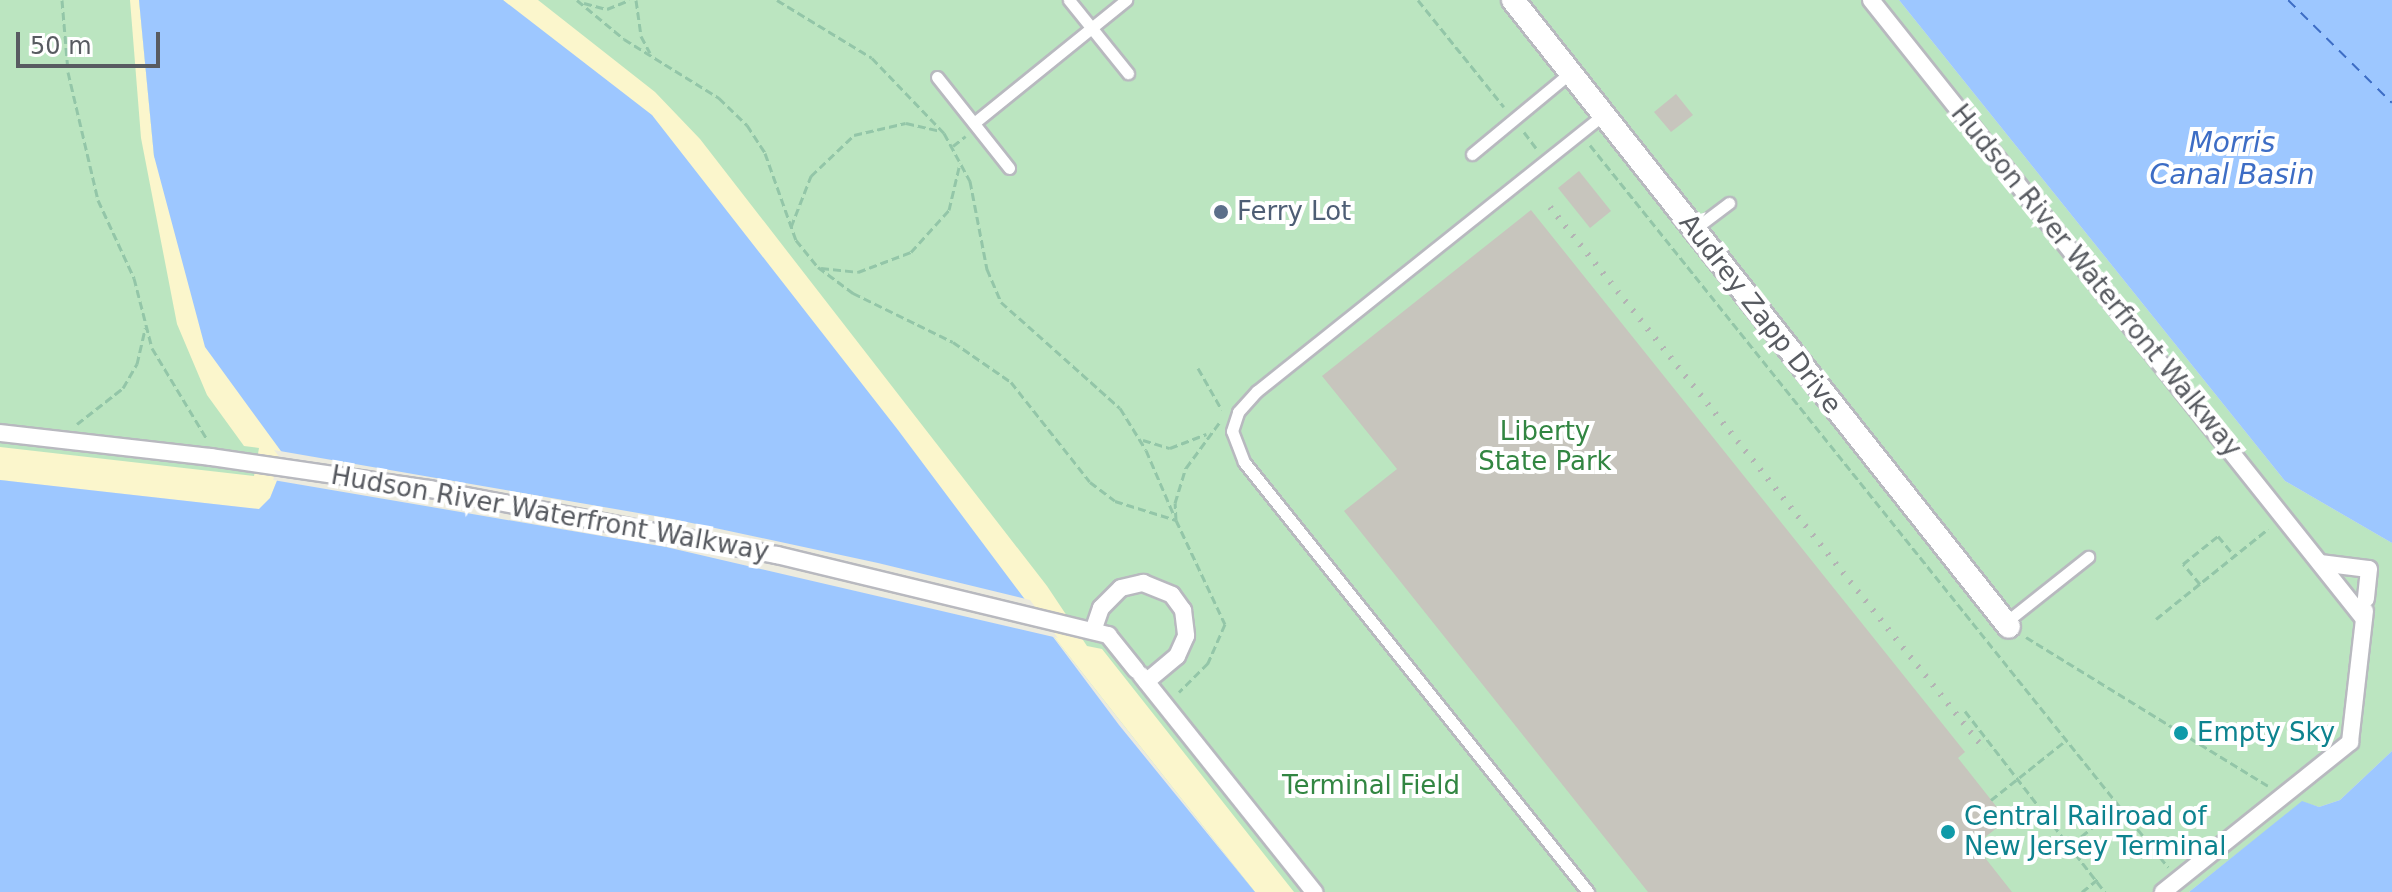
<!DOCTYPE html>
<html>
<head>
<meta charset="utf-8">
<style>
  body { margin:0 }
  #map { position:relative; width:2392px; height:892px; overflow:hidden; background:#ecebdf; font-family:"DejaVu Sans",sans-serif }
  div>[style] { position:absolute }
  .green>* { inset:0; background:#bbe5c0 }
  .sand>* { inset:0; background:#fbf6cc }
  .water>* { inset:0; background:#9dc7ff }
  .pier>* { inset:0; background:#ecebdf }
  .ferry>* { height:2px; margin-top:-1px; transform-origin:0; background:repeating-linear-gradient(90deg,#3d6dc5 0 10px,transparent 0 18px) }
  .building>* { inset:0; background:#c7c5bd }
  .path>* { height:3px; margin-top:-1.5px; transform-origin:0; background:repeating-linear-gradient(90deg,#93c6a8 0 8px,transparent 0 12px) }
  .roads { filter:drop-shadow(2px 0 #b8b9bf) drop-shadow(-2px 0 #b8b9bf) drop-shadow(0 2px #b8b9bf) drop-shadow(0 -2px #b8b9bf) }
  .service>* { height:11px; margin:-5.5px; padding:0 5.5px; transform-origin:5.5px; border-radius:5.5px; background:#fff }
  .pedestrian>* { height:16px; margin:-8px; padding:0 8px; transform-origin:8px; border-radius:8px; background:#fff }
  .minor>* { height:22px; margin:-11px; padding:0 11px; transform-origin:11px; border-radius:11px; background:#fff }
  .rail>* { height:6px; margin-top:-3px; transform-origin:0; background:repeating-linear-gradient(90deg,#b3b4b4 0 2px,transparent 0 12px) }
  .dots>* { width:22px; height:22px; translate:-50% -50%; box-sizing:border-box; border:4px solid #fff; border-radius:50% }
  span { translate:-50% -50%; white-space:nowrap; text-align:center; line-height:1.15; -webkit-text-stroke:8px #fff; paint-order:stroke }
  .service-label { font-size:26px; color:#4e5e75 }
  .left { translate:0 -50%; text-align:left }
  .street-label { font-size:26px; color:#585b61 }
  .park-label { font-size:26px; color:#328642 }
  .culture-label { font-size:26px; color:#0d838f }
  .water-label { font-size:28px; color:#3d6dc5; font-style:italic }
  .scale { position:absolute; left:16px; top:32px; width:144px; height:36px; box-sizing:border-box; border:4px solid #585b61; border-top:0; padding-left:10px; font-size:24px; line-height:28px; white-space:nowrap; color:#585b61; -webkit-text-stroke:6px #fff; paint-order:stroke }
</style>
</head>
<body>
<div id="map">
  <div class="green">
    <i style="clip-path:polygon(0 0,139px 0,154px 156px,257px 424px,270px 498px,0 480px)"></i>
    <i style="clip-path:polygon(503px 0,1899px 0,2285px 481px,2392px 543px,2392px 751px,2340px 800px,2319px 807px,2302px 802px,2189px 892px,1255px 892px,1018px 591px)"></i>
  </div>
  <div class="sand">
    <i style="clip-path:polygon(130px 0,139px 0,154px 156px,286px 458px,270px 498px,259px 509px,0 480px,0 447px,254px 476px,259px 448px,244px 446px,207px 395px,177px 324px,141px 138px)"></i>
    <i style="clip-path:polygon(503px 0,538px 0,655px 92px,700px 139px,1047px 586px,1087px 646px,1102px 649px,1294px 892px,1255px 892px,1018px 591px)"></i>
  </div>
  <div class="water">
    <i style="clip-path:polygon(139px 0,503px 0,652px 115px,898px 430px,1119px 725px,1255px 892px,0 892px,0 480px,259px 509px,270px 498px,286px 458px,205px 347px,154px 156px)"></i>
    <i style="clip-path:polygon(1899px 0,2392px 0,2392px 543px,2285px 481px)"></i>
    <i style="clip-path:polygon(2392px 751px,2392px 892px,2189px 892px,2302px 801px,2319px 807px,2340px 800px)"></i>
  </div>
  <div class="pier">
    <i style="clip-path:polygon(274px 450px,673px 519px,878px 563px,1030px 600px,1058px 638px,666px 547px,273px 480px,281px 459px)"></i>
  </div>
  <div class="ferry">
    <i style="left:2288px;top:0;width:146px;rotate:44.7deg"></i>
  </div>
  <div class="building">
    <i style="clip-path:polygon(1676px 94px,1693px 115px,1671px 132px,1654px 112px)"></i>
    <i style="clip-path:polygon(1579px 171px,1611px 211px,1590px 228px,1558px 188px)"></i>
    <i style="clip-path:polygon(1531px 210px,1965px 752px,1958px 758px,2007px 820px,1975px 845px,2012px 892px,1648px 892px,1344px 511px,1397px 469px,1322px 376px)"></i>
  </div>
  <div class="path">
    <i style="left:62px;top:0;width:72px;rotate:85.2deg"></i>
    <i style="left:68px;top:72px;width:131px;rotate:76.8deg"></i>
    <i style="left:98px;top:200px;width:86px;rotate:65.2deg"></i>
    <i style="left:134px;top:278px;width:72px;rotate:75.6deg"></i>
    <i style="left:152px;top:348px;width:106px;rotate:58.9deg"></i>
    <i style="left:577px;top:0;width:61px;rotate:39.7deg"></i>
    <i style="left:624px;top:39px;width:112px;rotate:31.8deg"></i>
    <i style="left:719px;top:98px;width:39px;rotate:44deg"></i>
    <i style="left:747px;top:125px;width:33px;rotate:57deg"></i>
    <i style="left:765px;top:153px;width:92px;rotate:70.4deg"></i>
    <i style="left:796px;top:240px;width:35px;rotate:51deg"></i>
    <i style="left:818px;top:267px;width:44px;rotate:36.6deg"></i>
    <i style="left:853px;top:293px;width:111px;rotate:26.1deg"></i>
    <i style="left:953px;top:342px;width:70px;rotate:34.6deg"></i>
    <i style="left:1011px;top:382px;width:127px;rotate:51.7deg"></i>
    <i style="left:1090px;top:482px;width:31px;rotate:37deg"></i>
    <i style="left:1115px;top:501px;width:64px;rotate:17.3deg"></i>
    <i style="left:1176px;top:520px;width:17px;rotate:-93deg"></i>
    <i style="left:1175px;top:503px;width:37px;rotate:-73deg"></i>
    <i style="left:1186px;top:468px;width:56px;rotate:-53.7deg"></i>
    <i style="left:636px;top:0;width:36px;rotate:82deg"></i>
    <i style="left:641px;top:36px;width:19px;rotate:62deg"></i>
    <i style="left:777px;top:0;width:111px;rotate:31.4deg"></i>
    <i style="left:872px;top:58px;width:104px;rotate:46.2deg"></i>
    <i style="left:944px;top:133px;width:55px;rotate:61.6deg"></i>
    <i style="left:970px;top:181px;width:90px;rotate:79.1deg"></i>
    <i style="left:987px;top:269px;width:36px;rotate:67deg"></i>
    <i style="left:1001px;top:302px;width:159px;rotate:41.7deg"></i>
    <i style="left:1120px;top:408px;width:49px;rotate:58.2deg"></i>
    <i style="left:1146px;top:450px;width:69px;rotate:66.8deg"></i>
    <i style="left:1418px;top:0;width:137px;rotate:51.2deg"></i>
    <i style="left:584px;top:3px;width:24px;rotate:15deg"></i>
    <i style="left:607px;top:9px;width:24px;rotate:-22deg"></i>
    <i style="left:1524px;top:132px;width:20px;rotate:53deg"></i>
    <i style="left:1590px;top:145px;width:925px;rotate:51.32deg"></i>
    <i style="left:953px;top:146px;width:16px;rotate:-38deg"></i>
    <i style="left:791px;top:227px;width:55px;rotate:-68.6deg"></i>
    <i style="left:811px;top:176px;width:59px;rotate:-43.6deg"></i>
    <i style="left:854px;top:135px;width:53px;rotate:-13deg"></i>
    <i style="left:906px;top:123px;width:35px;rotate:13deg"></i>
    <i style="left:821px;top:268px;width:37px;rotate:6deg"></i>
    <i style="left:858px;top:272px;width:57px;rotate:-20.7deg"></i>
    <i style="left:911px;top:252px;width:57px;rotate:-47.9deg"></i>
    <i style="left:949px;top:210px;width:48px;rotate:-76.8deg"></i>
    <i style="left:1198px;top:368px;width:48px;rotate:60.3deg"></i>
    <i style="left:77px;top:424px;width:58px;rotate:-38deg"></i>
    <i style="left:123px;top:388px;width:28px;rotate:-60deg"></i>
    <i style="left:137px;top:364px;width:37px;rotate:-77deg"></i>
    <i style="left:1143px;top:440px;width:28px;rotate:17deg"></i>
    <i style="left:1170px;top:448px;width:39px;rotate:-21deg"></i>
    <i style="left:1176px;top:520px;width:115px;rotate:64.8deg"></i>
    <i style="left:1225px;top:624px;width:43px;rotate:113.6deg"></i>
    <i style="left:1208px;top:663px;width:41px;rotate:135deg"></i>
    <i style="left:2200px;top:584px;width:26px;rotate:-130deg"></i>
    <i style="left:2183px;top:564px;width:45px;rotate:-38.7deg"></i>
    <i style="left:2218px;top:536px;width:26px;rotate:50deg"></i>
    <i style="left:2156px;top:619px;width:144px;rotate:-38.8deg"></i>
    <i style="left:2026px;top:637px;width:284px;rotate:31.6deg"></i>
    <i style="left:1965px;top:711px;width:229px;rotate:52.3deg"></i>
    <i style="left:1991px;top:800px;width:93px;rotate:-38.5deg"></i>
    <i style="left:2072px;top:844px;width:60px;rotate:-39deg"></i>
    <i style="left:2082px;top:892px;width:21px;rotate:-39deg"></i>
  </div>
  <div class="roads">
    <div class="service">
      <i style="left:1069px;top:0;width:94px;rotate:51.1deg"></i>
      <i style="left:937px;top:77px;width:116px;rotate:51.6deg"></i>
      <i style="left:974px;top:123px;width:196px;rotate:-39deg"></i>
      <i style="left:1472px;top:154px;width:129px;rotate:-39.6deg"></i>
      <i style="left:1693px;top:230px;width:45px;rotate:-36.9deg"></i>
      <i style="left:2006px;top:622px;width:105px;rotate:-38.4deg"></i>
      <i style="left:1588px;top:892px;width:551px;rotate:-128.66deg"></i>
      <i style="left:1244px;top:462px;width:33px;rotate:-111deg"></i>
      <i style="left:1232px;top:431px;width:20px;rotate:-72deg"></i>
      <i style="left:1238px;top:412px;width:28px;rotate:-48deg"></i>
      <i style="left:1257px;top:391px;width:443px;rotate:-38.6deg"></i>
    </div>
    <div class="pedestrian">
      <i style="left:1871px;top:0;width:791px;rotate:51.46deg"></i>
      <i style="left:0;top:433px;width:212px;rotate:6.5deg"></i>
      <i style="left:211px;top:457px;width:221px;rotate:8.3deg"></i>
      <i style="left:430px;top:489px;width:353px;rotate:10.8deg"></i>
      <i style="left:777px;top:555px;width:341px;rotate:13.6deg"></i>
      <i style="left:1108px;top:635px;width:45px;rotate:51.3deg"></i>
      <i style="left:2320px;top:563px;width:49px;rotate:7deg"></i>
      <i style="left:2369px;top:569px;width:30px;rotate:96deg"></i>
      <i style="left:1093px;top:631px;width:24px;rotate:-71deg"></i>
      <i style="left:1101px;top:608px;width:28px;rotate:-45deg"></i>
      <i style="left:1121px;top:588px;width:23px;rotate:-13deg"></i>
      <i style="left:1143px;top:583px;width:31px;rotate:22deg"></i>
      <i style="left:1172px;top:595px;width:19px;rotate:54deg"></i>
      <i style="left:1183px;top:610px;width:26px;rotate:83deg"></i>
      <i style="left:1186px;top:636px;width:22px;rotate:114deg"></i>
      <i style="left:1177px;top:656px;width:40px;rotate:140deg"></i>
      <i style="left:1141px;top:675px;width:278px;rotate:51.4deg"></i>
      <i style="left:2163px;top:892px;width:240px;rotate:-38.7deg"></i>
      <i style="left:2350px;top:742px;width:132px;rotate:-83.5deg"></i>
    </div>
    <div class="minor">
      <i style="left:1513px;top:0;width:799px;rotate:51.65deg"></i>
    </div>
  </div>
  <div class="rail">
    <i style="left:1550px;top:207px;width:696px;rotate:51.3deg"></i>
  </div>
  <div class="dots">
    <i style="left:1221px;top:212px;background:#5c6f8a"></i>
    <i style="left:2181px;top:733px;background:#0f9aa8"></i>
    <i style="left:1948px;top:832px;background:#0f9aa8"></i>
  </div>
  <div class="service-label">
    <span class="left" style="left:1237px;top:212px">Ferry Lot</span>
  </div>
  <div class="street-label">
    <span style="left:2096px;top:281px;rotate:51deg">Hudson River Waterfront Walkway</span>
    <span style="left:1760px;top:314px;rotate:52deg">Audrey Zapp Drive</span>
    <span style="left:550px;top:514px;rotate:10deg">Hudson River Waterfront Walkway</span>
  </div>
  <div class="park-label">
    <span style="left:1545px;top:447px">Liberty<br>State Park</span>
    <span style="left:1371px;top:786px">Terminal Field</span>
  </div>
  <div class="culture-label">
    <span class="left" style="left:2197px;top:733px">Empty Sky</span>
    <span class="left" style="left:1964px;top:832px">Central Railroad of<br>New Jersey Terminal</span>
  </div>
  <div class="water-label">
    <span style="left:2232px;top:159px">Morris<br>Canal Basin</span>
  </div>
  <div class="scale">50 m</div>
</div>
</body>
</html>
